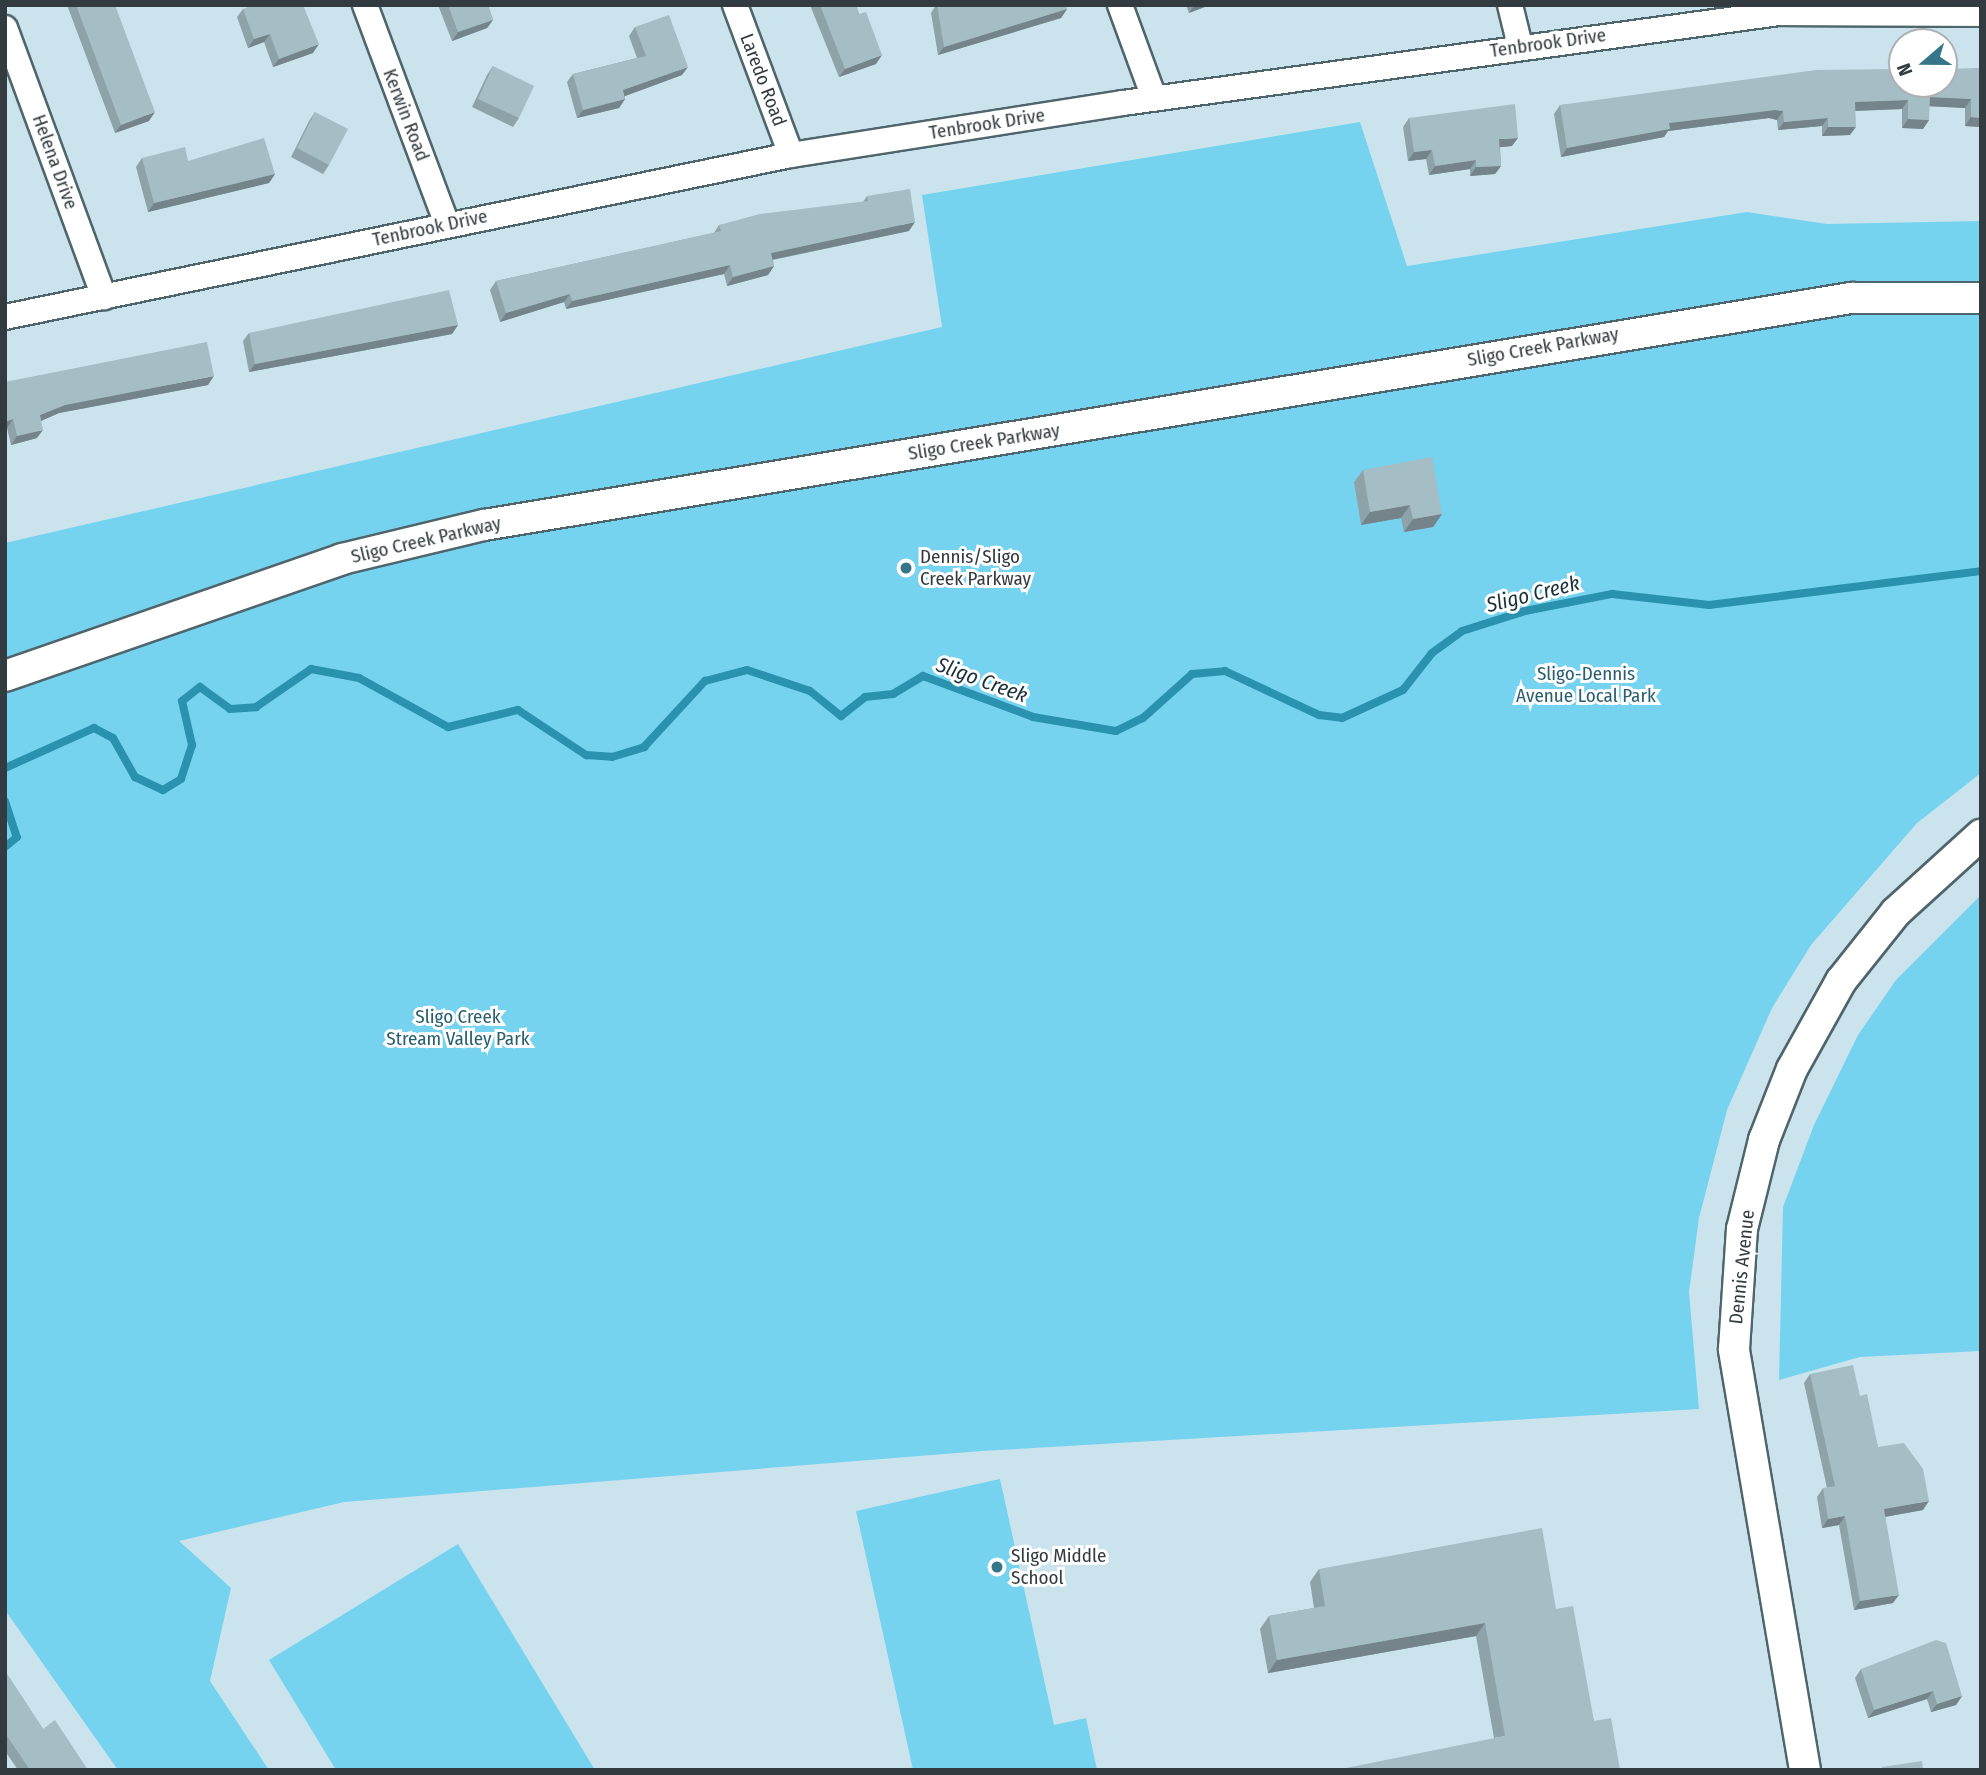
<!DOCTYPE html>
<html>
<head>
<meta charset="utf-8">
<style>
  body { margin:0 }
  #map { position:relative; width:1986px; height:1775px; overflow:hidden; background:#cae3ec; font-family:"Fira Sans Condensed",sans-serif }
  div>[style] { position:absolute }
  .green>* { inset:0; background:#76d3f0 }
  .stream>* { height:8px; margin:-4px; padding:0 4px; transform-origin:4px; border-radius:4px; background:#2a92ae }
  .roads { filter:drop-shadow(2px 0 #4f656c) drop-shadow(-2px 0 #4f656c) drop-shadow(0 2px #4f656c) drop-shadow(0 -2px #4f656c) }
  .minor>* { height:24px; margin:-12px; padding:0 12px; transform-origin:12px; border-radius:12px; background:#fff }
  .tertiary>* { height:30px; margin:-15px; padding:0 15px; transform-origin:15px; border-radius:15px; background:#fff }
  .wall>* { inset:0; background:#8ea3a9 }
  .shaded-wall>* { inset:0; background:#74848a }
  .building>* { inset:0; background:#a5bdc5 }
  .dots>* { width:19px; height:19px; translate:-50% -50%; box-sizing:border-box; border:4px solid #fff; border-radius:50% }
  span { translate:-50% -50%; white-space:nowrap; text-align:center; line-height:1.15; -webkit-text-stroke:6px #fff; paint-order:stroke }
  .street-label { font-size:19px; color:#323c40 }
  .poi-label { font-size:19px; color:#323c40 }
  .left { translate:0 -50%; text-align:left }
  .park-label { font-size:19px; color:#285e6e }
  .water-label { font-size:21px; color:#1b3138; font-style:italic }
  .frame { position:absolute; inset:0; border:7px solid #323c40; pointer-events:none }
  .north { position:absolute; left:1888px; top:28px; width:70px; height:70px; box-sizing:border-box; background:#fff; border:2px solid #adb1b3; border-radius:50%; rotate:250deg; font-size:19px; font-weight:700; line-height:28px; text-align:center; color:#323c40 }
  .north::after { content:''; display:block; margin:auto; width:24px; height:32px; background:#357689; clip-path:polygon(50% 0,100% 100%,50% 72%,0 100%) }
</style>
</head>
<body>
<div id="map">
  <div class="green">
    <i style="clip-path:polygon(1360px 122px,1407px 266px,1747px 212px,1827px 224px,1981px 221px,1981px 773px,1917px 823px,1811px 945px,1772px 1008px,1727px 1110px,1699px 1218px,1689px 1292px,1699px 1409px,982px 1451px,344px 1502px,179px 1541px,231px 1588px,210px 1681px,269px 1770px,118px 1770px,5px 1610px,5px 543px,942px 327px,922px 195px)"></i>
    <i style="clip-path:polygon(1981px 895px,1981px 1351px,1860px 1357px,1779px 1380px,1783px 1207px,1814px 1125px,1858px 1035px,1896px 980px)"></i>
    <i style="clip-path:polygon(1000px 1479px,1054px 1725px,1086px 1718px,1097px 1770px,913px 1770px,856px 1511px)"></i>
    <i style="clip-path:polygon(458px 1544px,595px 1770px,336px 1770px,269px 1660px)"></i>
  </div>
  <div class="stream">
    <i style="left:5px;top:768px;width:98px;rotate:-24.2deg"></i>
    <i style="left:94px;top:728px;width:21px;rotate:28deg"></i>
    <i style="left:113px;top:738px;width:45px;rotate:60.6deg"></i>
    <i style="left:135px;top:777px;width:31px;rotate:25deg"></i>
    <i style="left:163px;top:790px;width:21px;rotate:-31deg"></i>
    <i style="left:181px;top:779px;width:36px;rotate:-72deg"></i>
    <i style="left:192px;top:745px;width:45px;rotate:-102.8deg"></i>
    <i style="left:182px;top:701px;width:23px;rotate:-38deg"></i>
    <i style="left:200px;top:687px;width:37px;rotate:36deg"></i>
    <i style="left:230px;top:709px;width:26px;rotate:-4deg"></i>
    <i style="left:256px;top:707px;width:67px;rotate:-34.6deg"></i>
    <i style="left:311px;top:669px;width:49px;rotate:10.6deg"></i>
    <i style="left:359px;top:678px;width:102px;rotate:28.8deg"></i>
    <i style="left:448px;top:727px;width:72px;rotate:-13.7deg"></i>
    <i style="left:518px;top:710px;width:82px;rotate:33.5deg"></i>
    <i style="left:586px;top:755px;width:26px;rotate:4deg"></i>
    <i style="left:612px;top:757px;width:34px;rotate:-17deg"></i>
    <i style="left:644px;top:747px;width:90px;rotate:-47.3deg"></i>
    <i style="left:705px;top:681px;width:43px;rotate:-14.7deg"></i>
    <i style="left:747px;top:670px;width:66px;rotate:18.4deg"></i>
    <i style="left:810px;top:691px;width:40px;rotate:39deg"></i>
    <i style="left:841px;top:716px;width:31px;rotate:-38deg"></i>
    <i style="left:865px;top:697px;width:28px;rotate:-6deg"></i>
    <i style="left:893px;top:694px;width:35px;rotate:-31deg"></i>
    <i style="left:923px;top:676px;width:117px;rotate:20.4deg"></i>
    <i style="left:1033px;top:717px;width:84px;rotate:9.6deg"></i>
    <i style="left:1116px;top:731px;width:30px;rotate:-26deg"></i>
    <i style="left:1143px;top:718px;width:66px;rotate:-41.9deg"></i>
    <i style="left:1192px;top:674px;width:33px;rotate:-5deg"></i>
    <i style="left:1225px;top:671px;width:104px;rotate:25.1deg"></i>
    <i style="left:1319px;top:715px;width:23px;rotate:7deg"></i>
    <i style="left:1342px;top:718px;width:67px;rotate:-24.7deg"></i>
    <i style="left:1403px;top:690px;width:47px;rotate:-51.9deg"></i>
    <i style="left:1432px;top:653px;width:37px;rotate:-36deg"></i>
    <i style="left:1462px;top:631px;width:66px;rotate:-17.6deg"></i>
    <i style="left:1525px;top:611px;width:89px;rotate:-11.1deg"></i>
    <i style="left:1612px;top:594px;width:98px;rotate:6.5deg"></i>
    <i style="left:1709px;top:605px;width:274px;rotate:-7.1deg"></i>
    <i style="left:5px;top:801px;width:38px;rotate:72deg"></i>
    <i style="left:17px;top:837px;width:16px;rotate:140deg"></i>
  </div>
  <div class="roads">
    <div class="minor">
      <i style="left:365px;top:5px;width:234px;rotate:69.5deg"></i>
      <i style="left:735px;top:5px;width:160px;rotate:69.5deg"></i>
      <i style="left:1120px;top:5px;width:99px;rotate:69.9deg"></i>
      <i style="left:1510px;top:5px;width:42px;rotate:76.3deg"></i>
      <i style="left:5px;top:28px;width:287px;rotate:69.8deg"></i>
      <i style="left:5px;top:317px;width:803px;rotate:-11.65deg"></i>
      <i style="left:791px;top:155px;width:336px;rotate:-8.9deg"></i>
      <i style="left:1123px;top:103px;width:662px;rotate:-7.81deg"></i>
      <i style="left:1779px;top:13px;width:202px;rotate:0.3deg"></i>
    </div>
    <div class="tertiary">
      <i style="left:5px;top:676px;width:357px;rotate:-19.1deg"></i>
      <i style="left:342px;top:559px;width:146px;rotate:-13.5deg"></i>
      <i style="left:484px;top:525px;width:1386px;rotate:-9.43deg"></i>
      <i style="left:1851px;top:298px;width:130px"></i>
      <i style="left:1805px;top:1770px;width:427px;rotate:-99.6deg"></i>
      <i style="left:1734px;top:1349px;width:120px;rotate:-86.2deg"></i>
      <i style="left:1742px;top:1229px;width:92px;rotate:-76.1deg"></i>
      <i style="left:1764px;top:1140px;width:76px;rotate:-68.5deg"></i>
      <i style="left:1792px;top:1069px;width:101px;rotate:-60.9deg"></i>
      <i style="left:1841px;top:981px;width:88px;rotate:-51.4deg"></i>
      <i style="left:1896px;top:912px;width:115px;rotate:-42.2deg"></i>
    </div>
  </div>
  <div class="wall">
    <i style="clip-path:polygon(67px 5px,115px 5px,149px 121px,115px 133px)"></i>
    <i style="clip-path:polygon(438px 5px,488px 5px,493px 20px,487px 28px,452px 41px)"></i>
    <i style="clip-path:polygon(810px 5px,856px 5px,876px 64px,839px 77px)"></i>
    <i style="clip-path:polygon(936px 5px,937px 5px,1067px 9px,1061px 18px,938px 55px,931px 13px)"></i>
    <i style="clip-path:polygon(1186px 5px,1210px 5px,1189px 13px)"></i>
    <i style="clip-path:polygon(243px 9px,313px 53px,273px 67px,264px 42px,248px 48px,237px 17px)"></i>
    <i style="clip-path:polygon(635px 27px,682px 75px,625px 96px,625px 99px,619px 108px,577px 118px,567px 82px,573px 74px,637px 58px,629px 36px)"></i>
    <i style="clip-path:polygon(493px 66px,519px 118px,513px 127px,472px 107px,487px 75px)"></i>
    <i style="clip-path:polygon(1981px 68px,1981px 127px,1965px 126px,1965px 108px,1929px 106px,1929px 120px,1923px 129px,1902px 128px,1902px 109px,1855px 111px,1850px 135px,1822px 136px,1822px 126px,1778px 130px,1777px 120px,1769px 118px,1668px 131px,1664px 137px,1561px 157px,1554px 114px,1560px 105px)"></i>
    <i style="clip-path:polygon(315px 112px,329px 165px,323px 174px,291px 157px,309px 121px)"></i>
    <i style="clip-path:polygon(1409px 118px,1512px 146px,1500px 147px,1501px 166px,1495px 174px,1470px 176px,1470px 169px,1429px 175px,1426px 159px,1408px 161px,1403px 127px)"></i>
    <i style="clip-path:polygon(142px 158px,188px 161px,275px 174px,269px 183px,148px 212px,136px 167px)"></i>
    <i style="clip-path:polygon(867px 196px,909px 231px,773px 260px,774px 266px,768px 275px,727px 286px,724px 274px,566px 309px,564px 302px,500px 322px,490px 290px,496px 281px,714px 233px,719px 225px,863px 202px)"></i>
    <i style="clip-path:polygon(458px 325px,452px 334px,249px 372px,243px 341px,249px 333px)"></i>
    <i style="clip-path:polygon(5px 382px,208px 385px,59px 413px,41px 421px,37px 438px,11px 445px,7px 428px)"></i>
    <i style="clip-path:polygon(1363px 470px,1442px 514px,1433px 527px,1404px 532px,1401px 518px,1361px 525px,1354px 482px)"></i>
    <i style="clip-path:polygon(1810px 1374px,1860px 1396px,1878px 1447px,1923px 1510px,1885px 1517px,1893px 1603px,1854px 1610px,1839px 1525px,1822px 1528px,1817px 1497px,1823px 1488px,1827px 1488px,1804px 1383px)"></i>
    <i style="clip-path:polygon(1319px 1569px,1556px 1609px,1594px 1721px,1494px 1738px,1476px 1636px,1268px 1673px,1260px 1629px,1269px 1616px,1314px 1608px,1310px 1582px)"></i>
    <i style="clip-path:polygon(1861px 1669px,1962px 1696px,1956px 1705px,1931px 1712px,1927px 1699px,1868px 1718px,1855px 1678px)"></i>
    <i style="clip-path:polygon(5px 1671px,43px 1729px,88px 1770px,18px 1770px,5px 1751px)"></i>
  </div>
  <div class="shaded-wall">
    <i style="clip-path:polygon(1198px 5px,1210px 5px,1189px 13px,1193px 7px)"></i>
    <i style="clip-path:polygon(1259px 5px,1279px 5px,1257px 7px)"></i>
    <i style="clip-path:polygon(1067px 9px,1061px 18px,938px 55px,944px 47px)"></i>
    <i style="clip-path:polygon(493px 20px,487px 28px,452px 41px,458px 32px)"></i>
    <i style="clip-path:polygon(270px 34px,264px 42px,248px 48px,254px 39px)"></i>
    <i style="clip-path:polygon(319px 44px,313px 53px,273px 67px,279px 59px)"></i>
    <i style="clip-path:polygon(882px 55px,876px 64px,839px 77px,845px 69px)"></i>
    <i style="clip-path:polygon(688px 67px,682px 75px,617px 99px,623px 90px)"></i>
    <i style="clip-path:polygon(1930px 97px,1971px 99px,1965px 108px,1924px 106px)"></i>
    <i style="clip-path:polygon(625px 99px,619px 108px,577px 118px,583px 110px)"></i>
    <i style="clip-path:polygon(1908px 100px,1902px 109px,1849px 111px,1855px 102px)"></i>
    <i style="clip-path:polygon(1775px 110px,1783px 111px,1777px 120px,1769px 118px,1668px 131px,1664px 137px,1561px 157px,1567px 148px,1669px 123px)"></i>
    <i style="clip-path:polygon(155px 112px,149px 121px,115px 133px,121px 125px)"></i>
    <i style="clip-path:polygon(1971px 117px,1981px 118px,1981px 127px,1965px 126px)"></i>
    <i style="clip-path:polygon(1828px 118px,1822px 126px,1778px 130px,1784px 122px)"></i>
    <i style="clip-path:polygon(1908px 119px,1929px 120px,1923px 129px,1902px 128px)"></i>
    <i style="clip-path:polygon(1828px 127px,1856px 127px,1850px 135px,1822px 136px)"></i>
    <i style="clip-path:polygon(1518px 138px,1512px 146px,1493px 148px,1499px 139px)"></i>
    <i style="clip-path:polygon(1432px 150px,1426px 159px,1408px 161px,1414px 152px)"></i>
    <i style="clip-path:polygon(1476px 160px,1470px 169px,1429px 175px,1435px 166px)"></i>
    <i style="clip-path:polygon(1501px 166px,1495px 174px,1470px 176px,1476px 167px)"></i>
    <i style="clip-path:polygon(275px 174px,269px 183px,148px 212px,154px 203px)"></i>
    <i style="clip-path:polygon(915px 222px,909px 231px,765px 261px,771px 253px)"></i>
    <i style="clip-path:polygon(730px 265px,724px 274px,566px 309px,572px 301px)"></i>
    <i style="clip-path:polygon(774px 266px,768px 275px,727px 286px,733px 277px)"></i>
    <i style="clip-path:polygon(570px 294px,564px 302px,500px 322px,506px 313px)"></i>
    <i style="clip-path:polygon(458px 325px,452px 334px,249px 372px,255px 364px)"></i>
    <i style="clip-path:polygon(214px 376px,208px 385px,59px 413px,34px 424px,40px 415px,65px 405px)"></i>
    <i style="clip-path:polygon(13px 419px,7px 428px,5px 428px,5px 422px)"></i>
    <i style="clip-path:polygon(43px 430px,37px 438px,11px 445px,17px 436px)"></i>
    <i style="clip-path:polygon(1410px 505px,1401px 518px,1361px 525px,1370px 512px)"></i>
    <i style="clip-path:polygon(1442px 514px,1433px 527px,1404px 532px,1413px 519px)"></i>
    <i style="clip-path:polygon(1929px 1501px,1923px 1510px,1878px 1518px,1884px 1509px)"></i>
    <i style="clip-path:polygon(1845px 1516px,1839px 1525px,1822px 1528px,1828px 1519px)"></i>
    <i style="clip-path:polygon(1899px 1595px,1893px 1603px,1854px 1610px,1860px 1601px)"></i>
    <i style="clip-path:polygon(1485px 1623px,1476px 1636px,1268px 1673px,1277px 1660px)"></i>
    <i style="clip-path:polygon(1933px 1691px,1927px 1699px,1868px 1718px,1874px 1710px)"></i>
    <i style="clip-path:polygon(1962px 1696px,1956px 1705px,1931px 1712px,1937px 1704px)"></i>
  </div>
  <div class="building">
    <i style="clip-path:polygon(76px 5px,115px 5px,155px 112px,121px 125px)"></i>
    <i style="clip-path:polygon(253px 5px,303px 5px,319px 44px,279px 59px,270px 34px,254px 39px,243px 9px)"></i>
    <i style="clip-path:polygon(448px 5px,488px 5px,493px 20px,458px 32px)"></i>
    <i style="clip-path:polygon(820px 5px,856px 5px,859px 14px,866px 12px,882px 55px,845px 69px)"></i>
    <i style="clip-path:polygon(937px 5px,1066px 5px,1067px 9px,944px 47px)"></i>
    <i style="clip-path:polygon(669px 15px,688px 67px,623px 90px,625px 99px,583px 110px,573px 74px,646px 56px,635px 27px)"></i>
    <i style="clip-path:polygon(493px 66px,534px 86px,519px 118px,478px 99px)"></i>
    <i style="clip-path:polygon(1981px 68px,1981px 118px,1971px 117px,1971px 99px,1930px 97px,1929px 120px,1908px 119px,1908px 100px,1855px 102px,1856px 127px,1828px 127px,1828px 118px,1784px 122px,1783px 111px,1775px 110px,1669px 123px,1670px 129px,1567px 148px,1560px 105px,1816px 70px,1902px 69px,1902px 84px,1944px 84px,1944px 69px)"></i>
    <i style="clip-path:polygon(1515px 104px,1518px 138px,1499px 139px,1501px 166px,1476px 167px,1476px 160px,1435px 166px,1432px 150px,1414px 152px,1409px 118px)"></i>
    <i style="clip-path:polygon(315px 112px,348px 129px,329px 165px,297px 148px)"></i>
    <i style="clip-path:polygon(264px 138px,275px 174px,154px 203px,142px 158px,185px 147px,188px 161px)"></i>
    <i style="clip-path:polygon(910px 189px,915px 222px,771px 253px,774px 266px,733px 277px,730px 265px,572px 301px,570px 294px,506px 313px,496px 281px,721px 231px,719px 225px,760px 214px,868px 201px,867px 196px)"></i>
    <i style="clip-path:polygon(449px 290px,458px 325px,255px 364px,249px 333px)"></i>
    <i style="clip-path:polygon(207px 342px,214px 376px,65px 405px,40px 415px,43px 430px,17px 436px,13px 419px,5px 422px,5px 382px)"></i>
    <i style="clip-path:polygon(1432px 457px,1442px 514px,1413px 519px,1410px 505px,1370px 512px,1363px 470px)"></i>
    <i style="clip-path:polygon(1853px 1365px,1860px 1396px,1867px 1394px,1878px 1447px,1904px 1443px,1923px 1469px,1929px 1501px,1884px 1509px,1899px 1595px,1860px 1601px,1845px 1516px,1828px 1519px,1823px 1488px,1835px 1486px,1810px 1374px)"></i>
    <i style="clip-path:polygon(1542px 1528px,1556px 1609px,1573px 1606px,1594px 1721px,1611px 1718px,1620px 1770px,1336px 1770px,1505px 1736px,1485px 1623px,1277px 1660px,1269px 1616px,1325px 1606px,1319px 1569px)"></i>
    <i style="clip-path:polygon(1936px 1640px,1946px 1643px,1962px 1696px,1937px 1704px,1933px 1691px,1874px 1710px,1861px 1669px)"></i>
    <i style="clip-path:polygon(5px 1671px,43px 1729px,55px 1720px,88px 1770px,30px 1770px,7px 1736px,5px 1737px)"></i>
    <i style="clip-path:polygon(1922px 1761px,1923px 1770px,1883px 1770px,1882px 1767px)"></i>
  </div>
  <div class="dots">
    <i style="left:906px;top:568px;background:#357689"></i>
    <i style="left:997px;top:1567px;background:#357689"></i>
  </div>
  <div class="street-label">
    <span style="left:1548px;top:43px;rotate:-8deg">Tenbrook Drive</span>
    <span style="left:763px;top:80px;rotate:69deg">Laredo Road</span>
    <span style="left:406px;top:115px;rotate:69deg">Kerwin Road</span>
    <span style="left:987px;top:124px;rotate:-9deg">Tenbrook Drive</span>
    <span style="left:55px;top:162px;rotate:70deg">Helena Drive</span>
    <span style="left:430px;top:228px;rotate:-12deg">Tenbrook Drive</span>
    <span style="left:1543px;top:347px;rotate:-10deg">Sligo Creek Parkway</span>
    <span style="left:984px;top:442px;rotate:-9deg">Sligo Creek Parkway</span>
    <span style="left:426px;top:540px;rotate:-13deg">Sligo Creek Parkway</span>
    <span style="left:1742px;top:1267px;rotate:-84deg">Dennis Avenue</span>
  </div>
  <div class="poi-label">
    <span class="left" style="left:920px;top:568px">Dennis/Sligo<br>Creek Parkway</span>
    <span class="left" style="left:1011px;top:1567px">Sligo Middle<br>School</span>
  </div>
  <div class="park-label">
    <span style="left:1586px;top:685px">Sligo-Dennis<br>Avenue Local Park</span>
    <span style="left:458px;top:1028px">Sligo Creek<br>Stream Valley Park</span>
  </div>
  <div class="water-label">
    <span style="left:1533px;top:594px;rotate:-14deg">Sligo Creek</span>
    <span style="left:982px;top:680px;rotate:20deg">Sligo Creek</span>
  </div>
  <div class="frame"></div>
  <div class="north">N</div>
</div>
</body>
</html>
